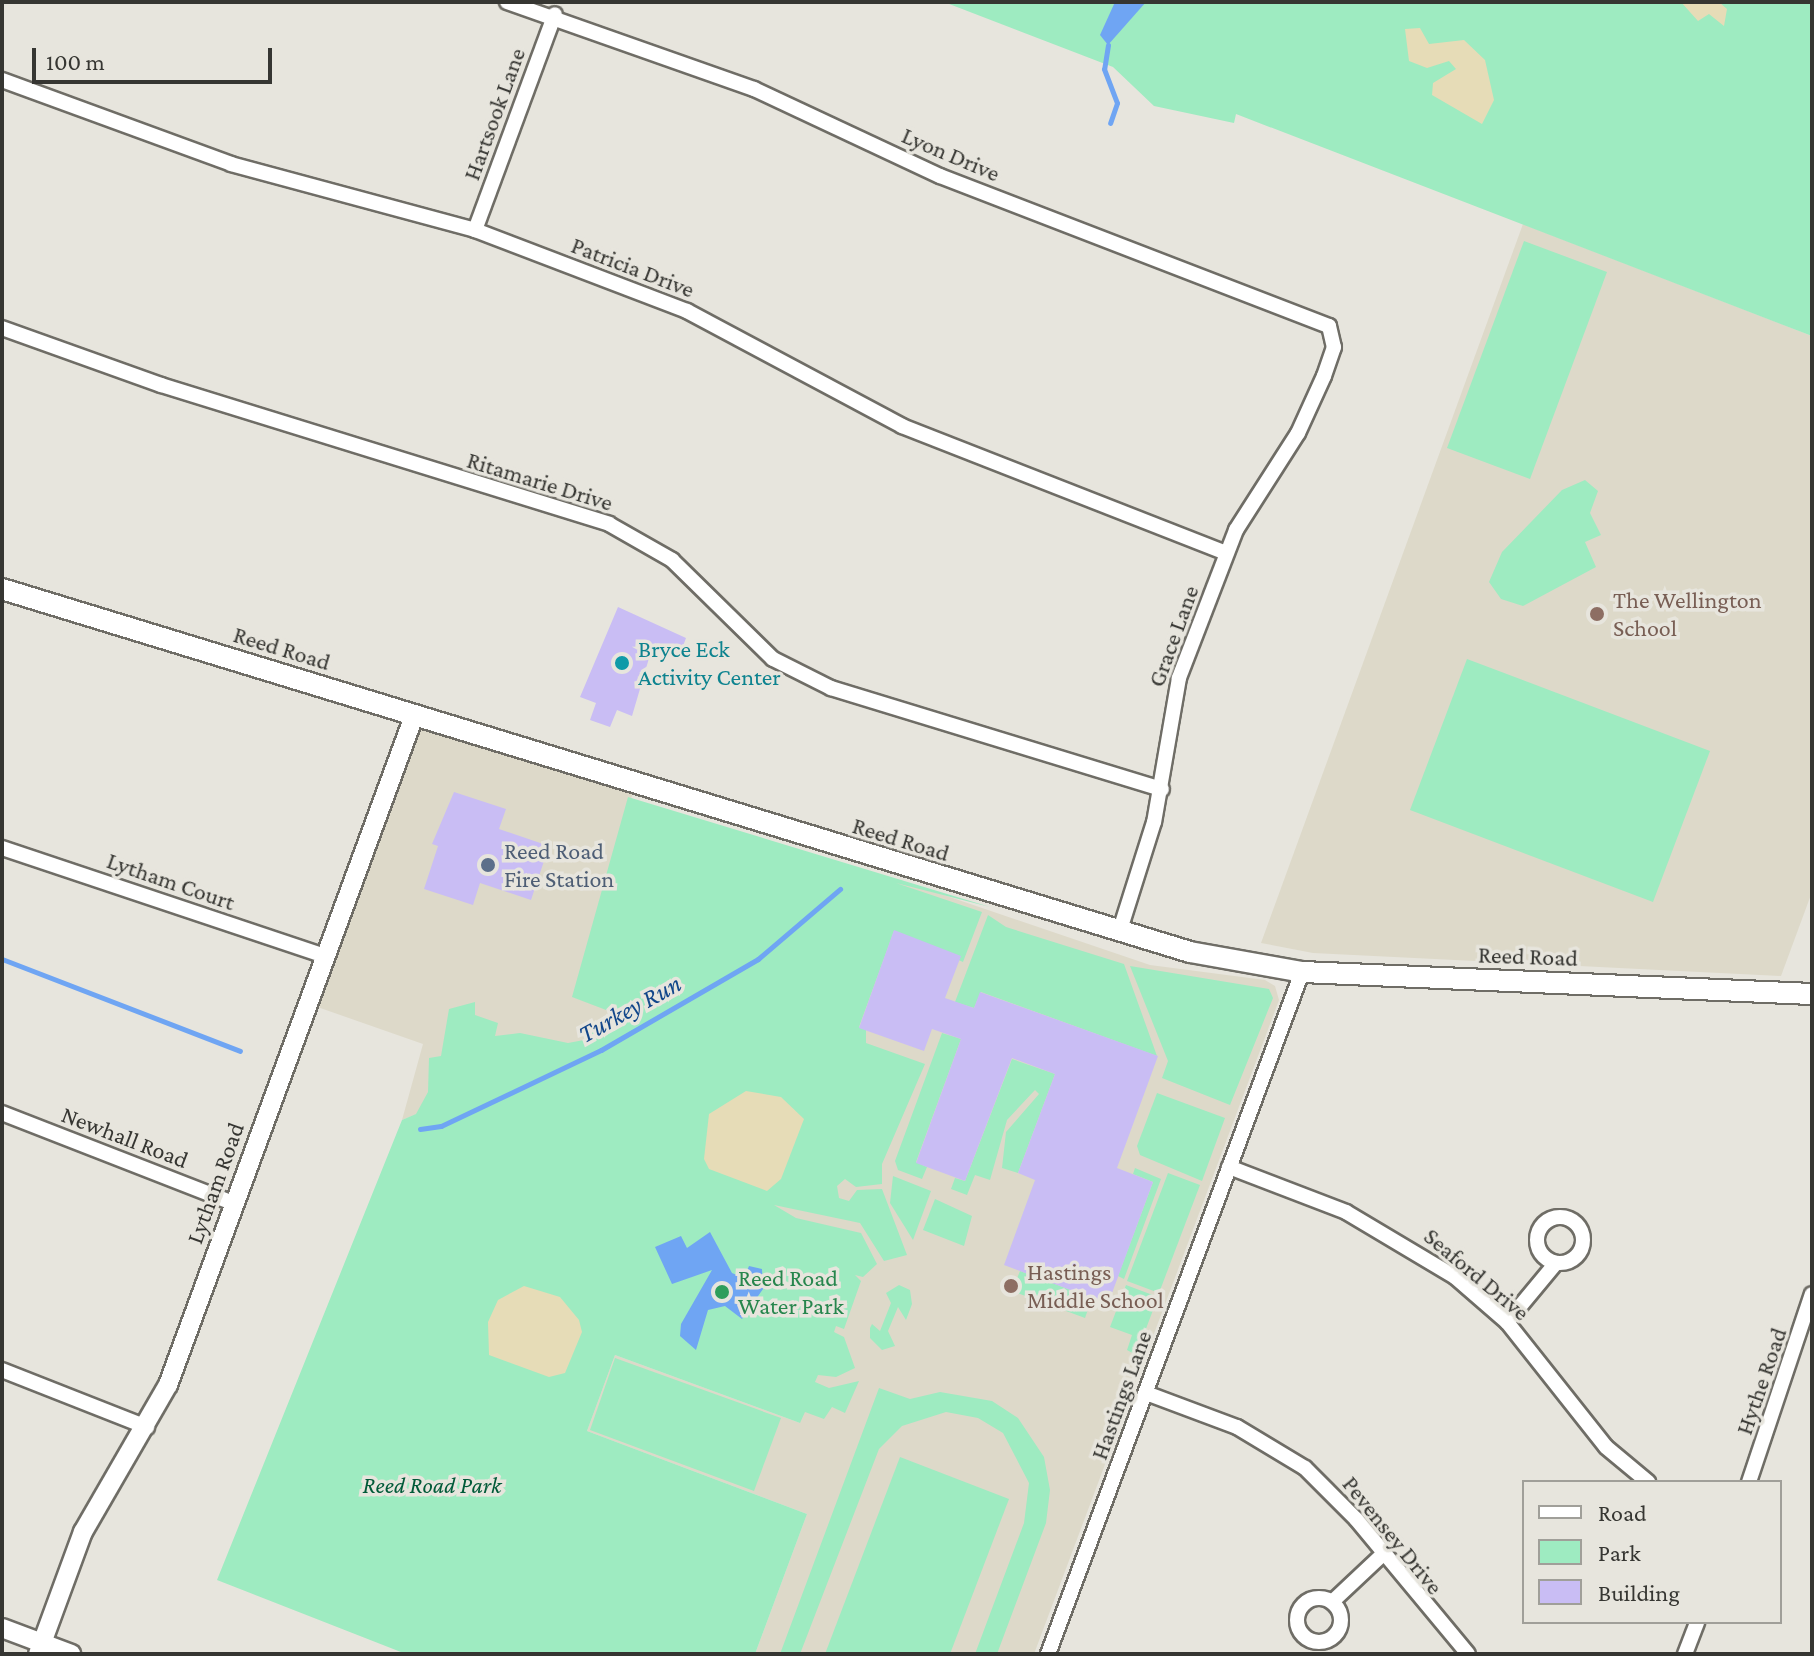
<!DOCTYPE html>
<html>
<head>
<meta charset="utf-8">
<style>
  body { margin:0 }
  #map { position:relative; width:1814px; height:1656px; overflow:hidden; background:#e7e5dd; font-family:"Crimson Pro",serif }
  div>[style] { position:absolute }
  .built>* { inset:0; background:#ddd9c9 }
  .green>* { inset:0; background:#9eebc1 }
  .sand>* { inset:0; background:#e6dcb7 }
  .water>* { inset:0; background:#6fa5f3 }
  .stream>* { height:5px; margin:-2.5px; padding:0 2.5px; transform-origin:2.5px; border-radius:2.5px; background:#6fa5f3 }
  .building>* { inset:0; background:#c9bdf4 }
  .roads { filter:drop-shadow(2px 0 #6f6d66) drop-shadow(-2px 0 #6f6d66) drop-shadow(0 2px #6f6d66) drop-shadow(0 -2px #6f6d66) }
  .minor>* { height:14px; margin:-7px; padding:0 7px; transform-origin:7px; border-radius:7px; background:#fff }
  .minor>.ring { margin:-7px; padding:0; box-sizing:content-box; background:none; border:14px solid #fff; border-radius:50% }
  .tertiary>* { height:18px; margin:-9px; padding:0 9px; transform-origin:9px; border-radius:9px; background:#fff }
  .secondary>* { height:20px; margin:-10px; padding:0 10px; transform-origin:10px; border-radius:10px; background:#fff }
  .dots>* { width:22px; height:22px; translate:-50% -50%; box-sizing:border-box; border:4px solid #e7e5dd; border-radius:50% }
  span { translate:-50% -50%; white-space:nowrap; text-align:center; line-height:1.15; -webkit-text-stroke:7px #e7e5dd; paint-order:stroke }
  .street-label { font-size:24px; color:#363632 }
  .education-label { font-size:24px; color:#785e54 }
  .left { translate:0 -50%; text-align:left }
  .culture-label { font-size:24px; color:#0d838f }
  .service-label { font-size:24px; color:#4e5e75 }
  .leisure-label { font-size:24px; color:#27864d }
  .park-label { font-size:24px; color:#005a38; font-style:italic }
  .water-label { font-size:26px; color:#11468a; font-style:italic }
  .frame { position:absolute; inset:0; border:4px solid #363632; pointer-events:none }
  .legend { position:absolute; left:1522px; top:1480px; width:260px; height:144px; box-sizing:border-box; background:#e7e5dd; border:2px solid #a09f99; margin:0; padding:10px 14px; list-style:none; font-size:24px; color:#363632 }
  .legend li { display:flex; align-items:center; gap:16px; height:40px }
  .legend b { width:40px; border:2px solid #a09f99 }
  .scale { position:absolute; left:32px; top:48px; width:240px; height:36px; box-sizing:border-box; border:4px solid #363632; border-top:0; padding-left:10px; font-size:24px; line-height:28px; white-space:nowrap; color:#363632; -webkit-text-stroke:6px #e7e5dd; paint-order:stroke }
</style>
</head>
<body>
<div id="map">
  <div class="built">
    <i style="clip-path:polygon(1523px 224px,1812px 336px,1812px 892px,1781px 976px,1313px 953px,1261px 943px)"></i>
    <i style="clip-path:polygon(411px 712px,516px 733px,639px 772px,573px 997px,631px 1018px,563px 1056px,402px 1120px,423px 1044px,306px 1003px)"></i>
    <i style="clip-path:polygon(897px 879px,1150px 965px,1265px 980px,1275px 986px,1279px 1000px,1034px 1654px,755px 1654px,807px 1514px,587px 1431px,615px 1355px,800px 1423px,771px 1212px)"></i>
  </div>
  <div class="green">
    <i style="clip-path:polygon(944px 2px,1812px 2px,1812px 336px,1236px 114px,1234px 123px,1154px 106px,1113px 67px)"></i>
    <i style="clip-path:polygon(1524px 241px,1607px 272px,1530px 479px,1447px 448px)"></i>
    <i style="clip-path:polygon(1585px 480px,1598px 491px,1590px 513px,1601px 535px,1585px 542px,1596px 567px,1523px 606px,1501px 599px,1489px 582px,1502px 552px,1562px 490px)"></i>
    <i style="clip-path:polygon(1467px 659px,1710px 751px,1653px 902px,1410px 810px)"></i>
    <i style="clip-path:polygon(628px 797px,990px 907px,896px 883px,982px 912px,963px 962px,894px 931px,859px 1027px,866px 1030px,866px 1043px,925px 1064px,882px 1164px,882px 1184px,856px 1187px,845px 1179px,837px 1186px,839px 1198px,849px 1201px,857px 1190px,882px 1189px,907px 1255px,884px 1261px,860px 1223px,774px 1205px,796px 1218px,861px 1233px,877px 1264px,863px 1277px,855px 1275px,861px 1281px,844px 1329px,836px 1326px,834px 1332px,844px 1337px,855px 1368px,836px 1377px,818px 1375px,815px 1382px,829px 1388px,859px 1381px,845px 1413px,832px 1407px,824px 1419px,805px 1412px,800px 1423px,615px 1355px,587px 1431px,807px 1514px,755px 1654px,406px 1654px,217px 1580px,402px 1120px,416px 1114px,428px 1092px,429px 1058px,441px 1056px,449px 1009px,475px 1002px,475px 1015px,498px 1023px,495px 1036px,520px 1033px,568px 1043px,584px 1040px,614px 1013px,572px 997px)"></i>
    <i style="clip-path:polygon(988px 915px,1006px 927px,1124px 964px,1157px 1056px,981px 992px,974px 1008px,955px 1002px)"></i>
    <i style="clip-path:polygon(1130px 966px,1269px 989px,1273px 998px,1230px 1105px,1162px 1078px,1168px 1061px)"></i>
    <i style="clip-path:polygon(942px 1033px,961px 1039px,916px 1162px,927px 1167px,922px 1179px,898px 1170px,895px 1161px)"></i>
    <i style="clip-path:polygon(1012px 1059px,1055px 1074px,1018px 1173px,1002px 1168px,1006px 1132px,1039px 1094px,1035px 1090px,1007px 1120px,990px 1180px,975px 1175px,967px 1195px,951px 1189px,955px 1178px,965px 1181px)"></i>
    <i style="clip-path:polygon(1157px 1093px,1225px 1118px,1202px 1181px,1140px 1155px,1137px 1146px)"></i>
    <i style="clip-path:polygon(1135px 1168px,1161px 1179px,1124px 1279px,1118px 1276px,1153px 1182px,1133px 1174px)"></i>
    <i style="clip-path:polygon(1168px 1173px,1200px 1185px,1159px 1293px,1127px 1281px)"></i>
    <i style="clip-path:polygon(893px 1176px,931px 1191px,913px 1240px,890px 1203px)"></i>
    <i style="clip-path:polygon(935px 1199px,972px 1216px,964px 1246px,923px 1230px)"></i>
    <i style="clip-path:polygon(1020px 1271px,1092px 1298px,1085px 1318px,1012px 1291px)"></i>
    <i style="clip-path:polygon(899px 1285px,910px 1290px,912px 1304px,906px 1320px,898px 1307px,888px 1331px,895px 1346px,882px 1350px,870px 1338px,870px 1328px,872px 1324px,880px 1331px,891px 1303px,886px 1293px)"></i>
    <i style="clip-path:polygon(1126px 1285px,1158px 1297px,1136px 1355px,1127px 1350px,1132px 1335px,1110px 1327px)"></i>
    <i style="clip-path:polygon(615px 1358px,781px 1418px,754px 1491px,590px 1430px)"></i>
    <i style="clip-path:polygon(879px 1388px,910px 1399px,940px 1392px,992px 1401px,1018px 1418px,1044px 1457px,1050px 1490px,1046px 1523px,997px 1654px,975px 1654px,1024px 1523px,1029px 1483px,1003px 1433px,978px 1418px,946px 1412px,902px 1426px,879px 1449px,800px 1654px,780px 1654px)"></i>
    <i style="clip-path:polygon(900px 1457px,1009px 1499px,950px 1654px,825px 1654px)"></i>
  </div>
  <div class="sand">
    <i style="clip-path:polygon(1681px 2px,1719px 2px,1727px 9px,1724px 26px,1709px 14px,1698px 21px)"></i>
    <i style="clip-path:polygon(1420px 28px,1429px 44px,1464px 40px,1485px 60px,1494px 100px,1482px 124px,1432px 95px,1433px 83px,1456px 69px,1449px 61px,1427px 68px,1409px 61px,1405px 29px)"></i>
    <i style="clip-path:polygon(746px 1091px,781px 1097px,804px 1119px,781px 1179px,767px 1191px,709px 1169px,704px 1159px,709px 1114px)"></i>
    <i style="clip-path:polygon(524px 1286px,560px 1297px,579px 1320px,582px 1332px,565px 1373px,549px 1377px,489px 1355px,488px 1322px,498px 1300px)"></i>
  </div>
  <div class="water">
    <i style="clip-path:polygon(1115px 2px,1146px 2px,1108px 45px,1100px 35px)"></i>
    <i style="clip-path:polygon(710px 1232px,732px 1273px,744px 1278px,749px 1266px,762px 1269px,763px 1289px,742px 1319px,725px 1306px,708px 1310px,696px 1350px,680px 1336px,681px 1324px,712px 1270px,672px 1284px,655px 1247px,681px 1236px,687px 1248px)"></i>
  </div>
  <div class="stream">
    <i style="left:1108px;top:45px;width:24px;rotate:99deg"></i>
    <i style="left:1104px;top:69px;width:36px;rotate:69deg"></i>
    <i style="left:1117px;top:103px;width:21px;rotate:109deg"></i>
    <i style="left:2px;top:959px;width:255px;rotate:21.1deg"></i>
    <i style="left:420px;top:1129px;width:21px;rotate:-8deg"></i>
    <i style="left:441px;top:1126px;width:177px;rotate:-25.4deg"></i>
    <i style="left:601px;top:1050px;width:181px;rotate:-30.1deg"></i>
    <i style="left:758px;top:959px;width:108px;rotate:-40.5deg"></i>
  </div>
  <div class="building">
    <i style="clip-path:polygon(618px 607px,686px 638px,679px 657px,652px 648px,632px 716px,617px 710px,610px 727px,590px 720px,596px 703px,580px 697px)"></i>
    <i style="clip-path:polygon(454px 792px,506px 809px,499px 829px,549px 846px,531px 900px,480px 883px,473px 905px,424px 889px,438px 846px,432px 844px)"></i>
    <i style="clip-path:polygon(894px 930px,961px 956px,945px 998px,974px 1008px,980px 992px,1158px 1056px,1117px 1168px,1153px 1182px,1108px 1304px,1004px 1265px,1035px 1180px,1018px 1173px,1055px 1074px,1012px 1058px,965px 1181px,916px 1163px,961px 1039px,932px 1029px,924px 1051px,859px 1028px)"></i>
  </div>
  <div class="roads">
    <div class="minor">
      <i style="left:507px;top:2px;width:262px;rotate:19.4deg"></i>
      <i style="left:754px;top:89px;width:205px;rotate:25.1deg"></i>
      <i style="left:940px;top:176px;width:417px;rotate:21.1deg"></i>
      <i style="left:1329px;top:326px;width:22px;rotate:77deg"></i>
      <i style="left:1334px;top:347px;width:31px;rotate:109deg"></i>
      <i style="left:1324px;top:376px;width:63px;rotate:114.5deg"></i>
      <i style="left:1298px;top:433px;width:115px;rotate:122.6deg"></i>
      <i style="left:1236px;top:530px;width:159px;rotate:111.1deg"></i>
      <i style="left:1179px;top:678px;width:146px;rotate:99.8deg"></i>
      <i style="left:1154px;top:822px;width:116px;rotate:107.5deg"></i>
      <i style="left:2px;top:80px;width:244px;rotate:20.1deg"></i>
      <i style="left:231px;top:164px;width:253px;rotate:15.1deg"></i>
      <i style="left:475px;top:230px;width:227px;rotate:20.9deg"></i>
      <i style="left:687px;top:311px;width:244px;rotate:28.1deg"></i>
      <i style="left:902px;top:426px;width:348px;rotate:21.4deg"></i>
      <i style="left:475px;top:230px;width:230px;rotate:-69.7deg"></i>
      <i style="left:2px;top:328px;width:169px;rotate:19.7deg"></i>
      <i style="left:161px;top:385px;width:469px;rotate:17.2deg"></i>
      <i style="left:609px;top:524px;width:73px;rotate:29.7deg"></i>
      <i style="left:672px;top:560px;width:141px;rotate:44.4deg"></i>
      <i style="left:773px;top:659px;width:65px;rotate:26.6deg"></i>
      <i style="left:831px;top:688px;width:346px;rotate:17deg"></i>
      <i style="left:2px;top:848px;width:341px;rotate:18.5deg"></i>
      <i style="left:2px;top:1113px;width:248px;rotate:21.3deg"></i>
      <i style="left:1229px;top:1167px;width:125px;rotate:21deg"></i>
      <i style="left:1346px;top:1212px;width:127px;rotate:30.8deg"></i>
      <i style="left:1455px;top:1277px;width:69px;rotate:40.9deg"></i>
      <i style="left:1507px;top:1322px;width:159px;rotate:51.6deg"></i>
      <i style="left:1606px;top:1447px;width:55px;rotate:39.8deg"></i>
      <i class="ring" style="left:1537px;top:1217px;width:32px;height:32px"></i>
      <i style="left:1507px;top:1322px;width:77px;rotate:-50.3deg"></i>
      <i style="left:2px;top:1370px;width:156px;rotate:21.5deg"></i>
      <i style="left:1146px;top:1393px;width:97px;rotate:20.5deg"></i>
      <i style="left:1237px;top:1427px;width:79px;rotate:31.1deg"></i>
      <i style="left:1305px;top:1468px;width:72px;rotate:45deg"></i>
      <i style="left:1356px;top:1519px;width:175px;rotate:50.3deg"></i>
      <i style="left:1749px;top:1482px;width:198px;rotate:-71.5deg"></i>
      <i class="ring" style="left:1297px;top:1598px;width:30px;height:30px"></i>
      <i style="left:1332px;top:1602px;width:69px;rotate:-43.2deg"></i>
      <i style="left:1048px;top:1654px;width:728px;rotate:-69.57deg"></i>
      <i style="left:1685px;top:1654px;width:34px;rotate:-69deg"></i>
    </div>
    <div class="tertiary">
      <i style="left:2px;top:1628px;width:74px;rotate:20.6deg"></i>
      <i style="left:38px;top:1654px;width:130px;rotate:-69.8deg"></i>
      <i style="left:83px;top:1532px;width:170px;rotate:-60deg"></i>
      <i style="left:168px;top:1385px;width:713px;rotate:-69.81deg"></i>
    </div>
    <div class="secondary">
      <i style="left:2px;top:589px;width:1242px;rotate:16.99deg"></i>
      <i style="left:1190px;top:952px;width:114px;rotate:10.1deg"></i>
      <i style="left:1302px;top:972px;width:510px;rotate:2.47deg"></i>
    </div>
  </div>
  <div class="dots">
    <i style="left:1597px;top:614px;background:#8d6e63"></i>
    <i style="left:622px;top:663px;background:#0f9aa8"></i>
    <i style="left:488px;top:865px;background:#5c6f8a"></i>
    <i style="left:1011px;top:1286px;background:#8d6e63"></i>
    <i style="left:722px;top:1292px;background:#2e9e5b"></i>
  </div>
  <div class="street-label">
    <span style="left:494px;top:114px;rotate:-70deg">Hartsook Lane</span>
    <span style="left:951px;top:154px;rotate:23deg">Lyon Drive</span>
    <span style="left:633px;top:267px;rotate:21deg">Patricia Drive</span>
    <span style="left:540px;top:481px;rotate:17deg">Ritamarie Drive</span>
    <span style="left:1173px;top:636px;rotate:-70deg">Grace Lane</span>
    <span style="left:282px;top:648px;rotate:17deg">Reed Road</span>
    <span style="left:901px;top:839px;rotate:17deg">Reed Road</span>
    <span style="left:171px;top:881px;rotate:19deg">Lytham Court</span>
    <span style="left:1528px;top:956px;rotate:2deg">Reed Road</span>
    <span style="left:125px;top:1137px;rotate:21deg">Newhall Road</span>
    <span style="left:215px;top:1183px;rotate:-70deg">Lytham Road</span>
    <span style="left:1477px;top:1274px;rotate:40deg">Seaford Drive</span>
    <span style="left:1761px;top:1381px;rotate:-71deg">Hythe Road</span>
    <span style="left:1121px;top:1395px;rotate:-70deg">Hastings Lane</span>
    <span style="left:1393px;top:1535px;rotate:51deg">Pevensey Drive</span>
  </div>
  <div class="education-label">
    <span class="left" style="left:1613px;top:614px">The Wellington<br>School</span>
    <span class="left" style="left:1027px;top:1286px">Hastings<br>Middle School</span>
  </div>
  <div class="culture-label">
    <span class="left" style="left:638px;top:663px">Bryce Eck<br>Activity Center</span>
  </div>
  <div class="service-label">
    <span class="left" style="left:504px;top:865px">Reed Road<br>Fire Station</span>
  </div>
  <div class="leisure-label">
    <span class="left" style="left:738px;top:1292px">Reed Road<br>Water Park</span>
  </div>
  <div class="park-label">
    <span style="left:432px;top:1485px">Reed Road Park</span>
  </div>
  <div class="water-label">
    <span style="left:630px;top:1009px;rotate:-29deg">Turkey Run</span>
  </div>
  <div class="frame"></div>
  <ul class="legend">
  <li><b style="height:10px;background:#fff"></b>Road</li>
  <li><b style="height:22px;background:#9eebc1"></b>Park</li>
  <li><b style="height:22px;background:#c9bdf4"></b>Building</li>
  </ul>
  <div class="scale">100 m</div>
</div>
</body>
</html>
